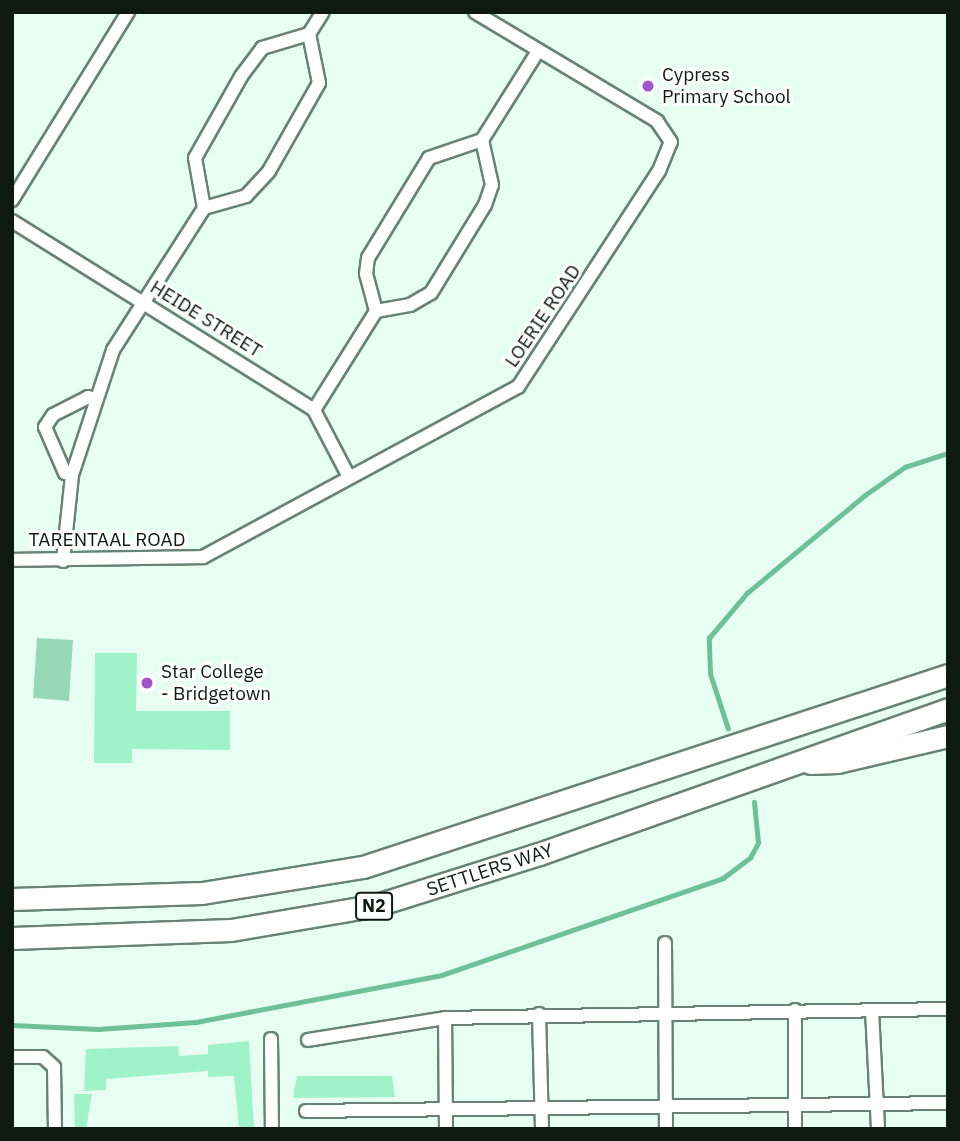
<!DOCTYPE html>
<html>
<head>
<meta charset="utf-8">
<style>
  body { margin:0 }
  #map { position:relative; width:960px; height:1141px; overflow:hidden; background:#e7fef2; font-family:"IBM Plex Sans",sans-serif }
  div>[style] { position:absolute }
  .green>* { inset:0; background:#97d8b7 }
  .stream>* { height:4.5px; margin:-2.25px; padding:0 2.25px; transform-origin:2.25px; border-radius:2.25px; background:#6ec099 }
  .building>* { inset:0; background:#a0f3c9 }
  .roads { filter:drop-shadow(2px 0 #688375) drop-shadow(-2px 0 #688375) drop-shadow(0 2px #688375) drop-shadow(0 -2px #688375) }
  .minor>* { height:12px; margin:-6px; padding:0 6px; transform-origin:6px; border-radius:6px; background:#fff }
  .motorway>* { height:21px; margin:-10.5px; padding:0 10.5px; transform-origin:10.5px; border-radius:10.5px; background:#fff }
  .dots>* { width:19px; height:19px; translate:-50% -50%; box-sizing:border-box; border:4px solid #fff; border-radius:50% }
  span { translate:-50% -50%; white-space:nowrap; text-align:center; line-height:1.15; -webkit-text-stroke:6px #fff; paint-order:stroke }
  .shield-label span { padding:2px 5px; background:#fff; border:2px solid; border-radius:5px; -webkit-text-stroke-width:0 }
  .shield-label { font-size:18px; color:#0f1914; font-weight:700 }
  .poi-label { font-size:19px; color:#0f1914 }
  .left { translate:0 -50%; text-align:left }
  .street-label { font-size:19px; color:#0f1914 }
  .frame { position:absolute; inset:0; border:14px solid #0f1914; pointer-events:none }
</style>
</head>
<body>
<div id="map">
  <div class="green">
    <i style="clip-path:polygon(37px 638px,73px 640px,69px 701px,33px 698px)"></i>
  </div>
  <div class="stream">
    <i style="left:728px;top:729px;width:58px;rotate:-108.1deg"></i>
    <i style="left:710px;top:674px;width:36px;rotate:-92deg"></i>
    <i style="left:709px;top:638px;width:59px;rotate:-49.8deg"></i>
    <i style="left:747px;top:593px;width:153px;rotate:-39.7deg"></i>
    <i style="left:865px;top:495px;width:49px;rotate:-35deg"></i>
    <i style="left:905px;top:467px;width:45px;rotate:-18deg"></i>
    <i style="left:12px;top:1025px;width:86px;rotate:2.7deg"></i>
    <i style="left:98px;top:1029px;width:98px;rotate:-4.1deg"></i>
    <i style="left:196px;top:1022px;width:250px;rotate:-10.8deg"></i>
    <i style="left:442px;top:975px;width:297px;rotate:-19deg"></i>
    <i style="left:723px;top:878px;width:34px;rotate:-37deg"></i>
    <i style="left:750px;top:858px;width:17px;rotate:-62deg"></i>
    <i style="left:758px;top:843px;width:41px;rotate:-95.6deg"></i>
  </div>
  <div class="building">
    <i style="clip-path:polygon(95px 653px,137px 653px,136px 711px,230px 711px,230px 750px,132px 749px,132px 763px,94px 763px)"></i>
    <i style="clip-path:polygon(249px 1041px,254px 1129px,239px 1129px,234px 1076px,208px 1077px,208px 1071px,106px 1079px,106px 1090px,84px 1091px,86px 1049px,178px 1046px,179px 1056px,208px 1054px,208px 1045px)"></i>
    <i style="clip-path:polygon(297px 1076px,392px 1076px,395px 1097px,293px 1098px)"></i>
    <i style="clip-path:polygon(74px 1094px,92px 1094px,86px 1129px,75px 1129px)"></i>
  </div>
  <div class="roads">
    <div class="minor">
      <i style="left:12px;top:200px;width:221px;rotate:-58.3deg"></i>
      <i style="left:204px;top:208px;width:51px;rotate:-100.2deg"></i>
      <i style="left:195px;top:158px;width:95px;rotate:-60.5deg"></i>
      <i style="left:242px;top:75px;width:34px;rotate:-53deg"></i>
      <i style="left:262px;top:48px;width:49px;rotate:-16.6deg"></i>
      <i style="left:309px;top:34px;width:26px;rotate:-58deg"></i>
      <i style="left:12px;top:221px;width:356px;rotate:32deg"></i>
      <i style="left:314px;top:410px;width:76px;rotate:62.4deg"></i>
      <i style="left:376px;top:311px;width:35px;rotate:-10deg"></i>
      <i style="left:410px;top:305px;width:24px;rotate:-30deg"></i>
      <i style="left:431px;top:293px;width:103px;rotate:-58.5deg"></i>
      <i style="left:485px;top:205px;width:21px;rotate:-71deg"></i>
      <i style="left:492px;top:185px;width:46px;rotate:-102.5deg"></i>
      <i style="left:314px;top:410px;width:117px;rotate:-57.9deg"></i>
      <i style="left:376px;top:311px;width:38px;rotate:-105deg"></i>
      <i style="left:366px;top:274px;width:16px;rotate:-83deg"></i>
      <i style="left:368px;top:258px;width:117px;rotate:-58.6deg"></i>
      <i style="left:429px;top:158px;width:56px;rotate:-18.8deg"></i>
      <i style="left:482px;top:140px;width:105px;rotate:-57.8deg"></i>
      <i style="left:72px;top:475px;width:7px;rotate:-164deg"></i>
      <i style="left:65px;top:473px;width:50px;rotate:-113.5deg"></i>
      <i style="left:45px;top:427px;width:14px;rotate:-56deg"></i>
      <i style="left:53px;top:415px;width:39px;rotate:-27deg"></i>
      <i style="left:88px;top:397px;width:7px;rotate:16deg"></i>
      <i style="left:12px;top:560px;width:191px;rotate:-0.9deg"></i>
      <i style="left:203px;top:557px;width:358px;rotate:-28.4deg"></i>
      <i style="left:518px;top:387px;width:258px;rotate:-56.9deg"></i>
      <i style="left:659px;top:171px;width:31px;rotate:-68deg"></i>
      <i style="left:671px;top:142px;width:25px;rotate:-124deg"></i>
      <i style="left:657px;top:121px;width:212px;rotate:-149.1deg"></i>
      <i style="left:63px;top:561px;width:86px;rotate:-84deg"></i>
      <i style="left:72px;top:475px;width:132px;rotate:-71.8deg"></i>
      <i style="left:113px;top:350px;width:169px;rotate:-57.3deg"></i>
      <i style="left:204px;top:208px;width:44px;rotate:-15.9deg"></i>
      <i style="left:246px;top:196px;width:34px;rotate:-47deg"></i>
      <i style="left:269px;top:171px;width:101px;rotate:-60.4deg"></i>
      <i style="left:319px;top:83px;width:50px;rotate:-101.5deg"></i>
      <i style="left:665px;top:943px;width:186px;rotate:89.7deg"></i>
      <i style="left:795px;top:1010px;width:119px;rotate:90deg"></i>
      <i style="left:872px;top:1010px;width:119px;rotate:87.1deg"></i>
      <i style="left:539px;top:1014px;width:115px;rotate:88.5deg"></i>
      <i style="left:271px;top:1039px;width:90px;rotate:89.4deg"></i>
      <i style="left:308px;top:1040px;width:139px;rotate:-9.1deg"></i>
      <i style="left:12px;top:1057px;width:31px"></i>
      <i style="left:43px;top:1057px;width:15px;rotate:42deg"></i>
      <i style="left:54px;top:1067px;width:62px;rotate:89.1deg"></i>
      <i style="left:306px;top:1111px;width:642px;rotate:-0.71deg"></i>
      <i style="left:446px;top:1129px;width:111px;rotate:-90.5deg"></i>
      <i style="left:445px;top:1018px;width:503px;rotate:-1.03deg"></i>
    </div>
    <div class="motorway">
      <i style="left:810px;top:763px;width:27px;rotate:-2deg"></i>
      <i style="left:837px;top:762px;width:114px;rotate:-13.2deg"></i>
      <i style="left:12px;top:899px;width:190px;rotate:-1.8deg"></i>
      <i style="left:202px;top:893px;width:163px;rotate:-9.2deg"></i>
      <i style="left:363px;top:867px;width:616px;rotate:-18.17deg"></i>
      <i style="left:12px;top:938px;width:219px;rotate:-2.1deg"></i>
      <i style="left:231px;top:930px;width:148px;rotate:-9.7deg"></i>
      <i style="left:377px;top:905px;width:170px;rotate:-17.5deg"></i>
      <i style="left:539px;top:854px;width:434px;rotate:-19.5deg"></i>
    </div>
  </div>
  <div class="dots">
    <i style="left:648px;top:86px;background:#a056c9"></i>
    <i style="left:147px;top:683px;background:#a056c9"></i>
  </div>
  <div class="shield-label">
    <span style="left:374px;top:906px">N2</span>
  </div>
  <div class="poi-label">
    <span class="left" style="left:662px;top:86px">Cypress<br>Primary School</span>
    <span class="left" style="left:161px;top:683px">Star College<br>- Bridgetown</span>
  </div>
  <div class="street-label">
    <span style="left:543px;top:316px;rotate:-56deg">LOERIE ROAD</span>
    <span style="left:206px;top:319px;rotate:32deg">HEIDE STREET</span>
    <span style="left:107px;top:540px">TARENTAAL ROAD</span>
    <span style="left:490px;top:870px;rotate:-18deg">SETTLERS WAY</span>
  </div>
  <div class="frame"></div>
</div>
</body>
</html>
